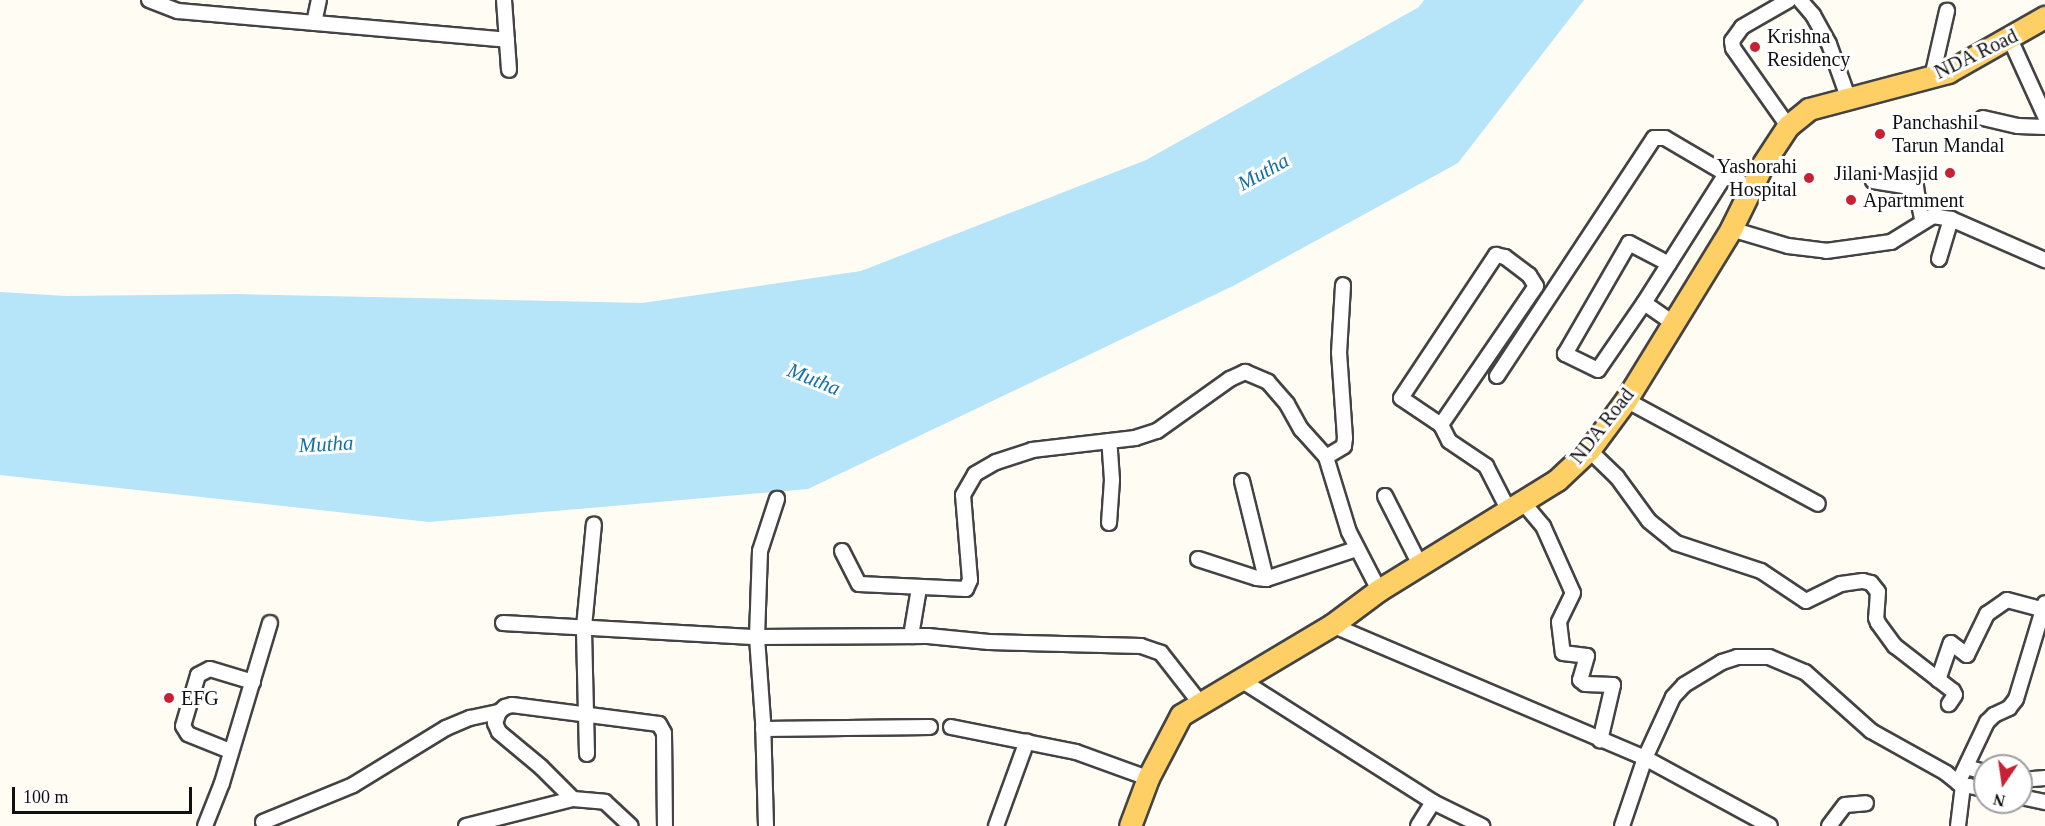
<!DOCTYPE html>
<html>
<head>
<meta charset="utf-8">
<style>
  body { margin:0 }
  #map { position:relative; width:2045px; height:826px; overflow:hidden; background:#fffcf4; font-family:"Times New Roman",serif }
  div>[style] { position:absolute }
  .water>* { inset:0; background:#b6e4f9 }
  .roads { filter:drop-shadow(2px 0 #434343) drop-shadow(-2px 0 #434343) drop-shadow(0 2px #434343) drop-shadow(0 -2px #434343) }
  .street>* { height:14px; margin:-7px; padding:0 7px; transform-origin:7px; border-radius:7px; background:#fff }
  .primary>* { height:21px; margin:-10.5px; padding:0 10.5px; transform-origin:10.5px; border-radius:10.5px; background:#fecf65 }
  .dots>* { width:16px; height:16px; translate:-50% -50%; box-sizing:border-box; border:3px solid #fff; border-radius:50% }
  span { translate:-50% -50%; white-space:nowrap; text-align:center; line-height:1.15; -webkit-text-stroke:6px #fff; paint-order:stroke }
  .poi-label { font-size:20px; color:#101010 }
  .left { translate:0 -50%; text-align:left }
  .right { translate:-100% -50%; text-align:right }
  .street-label { font-size:20px; color:#101010 }
  .water-label { font-size:21px; color:#1271a9; font-style:italic }
  .north { position:absolute; left:1973px; top:754px; width:60px; height:60px; box-sizing:border-box; background:#fff; border:2px solid #9f9f9f; border-radius:50%; rotate:193deg; font-size:16px; font-weight:700; line-height:24px; text-align:center; color:#101010 }
  .north::after { content:''; display:block; margin:auto; width:21px; height:27px; background:#c82133; clip-path:polygon(50% 0,100% 100%,50% 72%,0 100%) }
  .scale { position:absolute; left:12px; top:787px; width:180px; height:27px; box-sizing:border-box; border:3px solid #101010; border-top:0; padding-left:8px; font-size:18px; line-height:21px; white-space:nowrap; color:#101010; -webkit-text-stroke:4px #fff; paint-order:stroke }
</style>
</head>
<body>
<div id="map">
  <div class="water">
    <i style="clip-path:polygon(1424px 0,1584px 0,1458px 163px,1235px 285px,808px 489px,429px 522px,0 475px,0 292px,67px 296px,237px 294px,642px 303px,861px 271px,1146px 160px,1419px 7px)"></i>
  </div>
  <div class="roads">
    <div class="street">
      <i style="left:149px;top:0;width:31px;rotate:21deg"></i>
      <i style="left:178px;top:11px;width:330px;rotate:5deg"></i>
      <i style="left:504px;top:0;width:70px;rotate:85.9deg"></i>
      <i style="left:1800px;top:0;width:20px;rotate:49deg"></i>
      <i style="left:1813px;top:15px;width:33px;rotate:61deg"></i>
      <i style="left:1829px;top:44px;width:59px;rotate:70.3deg"></i>
      <i style="left:314px;top:23px;width:24px;rotate:-78deg"></i>
      <i style="left:2010px;top:39px;width:85px;rotate:65.6deg"></i>
      <i style="left:1932px;top:77px;width:68px;rotate:-77.2deg"></i>
      <i style="left:1983px;top:118px;width:36px;rotate:13deg"></i>
      <i style="left:2018px;top:126px;width:27px;rotate:2deg"></i>
      <i style="left:1788px;top:126px;width:95px;rotate:-125.2deg"></i>
      <i style="left:1733px;top:48px;width:7px;rotate:-98deg"></i>
      <i style="left:1732px;top:41px;width:17px;rotate:-54deg"></i>
      <i style="left:1742px;top:27px;width:54px;rotate:-29.9deg"></i>
      <i style="left:1873px;top:181px;width:44px;rotate:9.2deg"></i>
      <i style="left:1916px;top:188px;width:33px;rotate:79deg"></i>
      <i style="left:1731px;top:229px;width:59px;rotate:16.6deg"></i>
      <i style="left:1788px;top:246px;width:38px;rotate:7deg"></i>
      <i style="left:1826px;top:251px;width:66px;rotate:-7.9deg"></i>
      <i style="left:1891px;top:242px;width:49px;rotate:-31.8deg"></i>
      <i style="left:1933px;top:216px;width:18px;rotate:9deg"></i>
      <i style="left:1951px;top:219px;width:103px;rotate:23.6deg"></i>
      <i style="left:1939px;top:259px;width:42px;rotate:-73.3deg"></i>
      <i style="left:1644px;top:303px;width:81px;rotate:124.5deg"></i>
      <i style="left:1598px;top:370px;width:37px;rotate:-154deg"></i>
      <i style="left:1565px;top:354px;width:128px;rotate:-60deg"></i>
      <i style="left:1629px;top:243px;width:45px;rotate:27.7deg"></i>
      <i style="left:1673px;top:323px;width:35px;rotate:-145deg"></i>
      <i style="left:1644px;top:303px;width:153px;rotate:-57.6deg"></i>
      <i style="left:1726px;top:174px;width:29px;rotate:29deg"></i>
      <i style="left:1497px;top:376px;width:285px;rotate:-56.6deg"></i>
      <i style="left:1654px;top:138px;width:11px"></i>
      <i style="left:1665px;top:138px;width:71px;rotate:30.5deg"></i>
      <i style="left:1626px;top:400px;width:218px;rotate:28.4deg"></i>
      <i style="left:1441px;top:425px;width:48px;rotate:-146deg"></i>
      <i style="left:1401px;top:398px;width:172px;rotate:-56.4deg"></i>
      <i style="left:1496px;top:255px;width:9px;rotate:13deg"></i>
      <i style="left:1505px;top:257px;width:30px;rotate:37deg"></i>
      <i style="left:1529px;top:275px;width:13px;rotate:58deg"></i>
      <i style="left:1536px;top:286px;width:168px;rotate:124.4deg"></i>
      <i style="left:1441px;top:425px;width:18px;rotate:63deg"></i>
      <i style="left:1449px;top:441px;width:45px;rotate:34deg"></i>
      <i style="left:1486px;top:466px;width:48px;rotate:62.9deg"></i>
      <i style="left:1589px;top:450px;width:39px;rotate:44deg"></i>
      <i style="left:1617px;top:477px;width:54px;rotate:54deg"></i>
      <i style="left:1649px;top:521px;width:35px;rotate:39deg"></i>
      <i style="left:1676px;top:543px;width:89px;rotate:18.2deg"></i>
      <i style="left:1761px;top:571px;width:54px;rotate:33.7deg"></i>
      <i style="left:1806px;top:601px;width:39px;rotate:-26deg"></i>
      <i style="left:1841px;top:584px;width:22px;rotate:-8deg"></i>
      <i style="left:1863px;top:581px;width:8px;rotate:14deg"></i>
      <i style="left:1871px;top:583px;width:11px;rotate:52deg"></i>
      <i style="left:1878px;top:592px;width:26px;rotate:94deg"></i>
      <i style="left:1876px;top:618px;width:5px;rotate:68deg"></i>
      <i style="left:1878px;top:623px;width:29px;rotate:54deg"></i>
      <i style="left:1895px;top:646px;width:73px;rotate:37.8deg"></i>
      <i style="left:1953px;top:691px;width:4px;rotate:63deg"></i>
      <i style="left:1955px;top:695px;width:11px;rotate:124deg"></i>
      <i style="left:1326px;top:457px;width:21px;rotate:-31deg"></i>
      <i style="left:1344px;top:446px;width:8px;rotate:-83deg"></i>
      <i style="left:1345px;top:438px;width:85px;rotate:-94deg"></i>
      <i style="left:1339px;top:353px;width:68px;rotate:-86.6deg"></i>
      <i style="left:1242px;top:481px;width:101px;rotate:76.2deg"></i>
      <i style="left:1385px;top:496px;width:77px;rotate:63.1deg"></i>
      <i style="left:1521px;top:500px;width:34px;rotate:50deg"></i>
      <i style="left:1543px;top:526px;width:73px;rotate:65.9deg"></i>
      <i style="left:1573px;top:593px;width:32px;rotate:116deg"></i>
      <i style="left:1559px;top:622px;width:31px;rotate:83deg"></i>
      <i style="left:1563px;top:653px;width:24px;rotate:7deg"></i>
      <i style="left:1587px;top:656px;width:25px;rotate:106deg"></i>
      <i style="left:1580px;top:680px;width:6px;rotate:39deg"></i>
      <i style="left:1585px;top:684px;width:28px;rotate:2deg"></i>
      <i style="left:1613px;top:685px;width:57px;rotate:103.1deg"></i>
      <i style="left:1109px;top:523px;width:43px;rotate:-86deg"></i>
      <i style="left:1112px;top:480px;width:39px;rotate:-94deg"></i>
      <i style="left:842px;top:551px;width:37px;rotate:63deg"></i>
      <i style="left:859px;top:584px;width:107px;rotate:2.7deg"></i>
      <i style="left:966px;top:589px;width:10px;rotate:-66deg"></i>
      <i style="left:970px;top:580px;width:85px;rotate:-94.7deg"></i>
      <i style="left:963px;top:495px;width:24px;rotate:-60deg"></i>
      <i style="left:975px;top:474px;width:24px;rotate:-30deg"></i>
      <i style="left:996px;top:462px;width:38px;rotate:-18deg"></i>
      <i style="left:1032px;top:450px;width:104px;rotate:-6.6deg"></i>
      <i style="left:1135px;top:438px;width:23px;rotate:-18deg"></i>
      <i style="left:1157px;top:431px;width:90px;rotate:-35.5deg"></i>
      <i style="left:1230px;top:379px;width:17px;rotate:-25deg"></i>
      <i style="left:1245px;top:372px;width:25px;rotate:23deg"></i>
      <i style="left:1268px;top:382px;width:29px;rotate:49deg"></i>
      <i style="left:1287px;top:404px;width:29px;rotate:61deg"></i>
      <i style="left:1301px;top:429px;width:38px;rotate:48deg"></i>
      <i style="left:1326px;top:457px;width:78px;rotate:73deg"></i>
      <i style="left:1349px;top:532px;width:65px;rotate:62.7deg"></i>
      <i style="left:1198px;top:559px;width:62px;rotate:17.9deg"></i>
      <i style="left:1257px;top:578px;width:9px;rotate:6deg"></i>
      <i style="left:1266px;top:579px;width:95px;rotate:-18.4deg"></i>
      <i style="left:503px;top:623px;width:254px;rotate:3.2deg"></i>
      <i style="left:757px;top:637px;width:171px;rotate:-0.3deg"></i>
      <i style="left:928px;top:636px;width:61px;rotate:5.6deg"></i>
      <i style="left:989px;top:642px;width:152px;rotate:1.5deg"></i>
      <i style="left:1141px;top:646px;width:21px;rotate:19deg"></i>
      <i style="left:1161px;top:653px;width:63px;rotate:52deg"></i>
      <i style="left:1332px;top:625px;width:340px;rotate:23deg"></i>
      <i style="left:1645px;top:758px;width:142px;rotate:28.5deg"></i>
      <i style="left:911px;top:636px;width:49px;rotate:-80.5deg"></i>
      <i style="left:1241px;top:680px;width:227px;rotate:32.4deg"></i>
      <i style="left:1433px;top:802px;width:28px;rotate:122deg"></i>
      <i style="left:1938px;top:680px;width:39px;rotate:-71deg"></i>
      <i style="left:1951px;top:643px;width:20px;rotate:37deg"></i>
      <i style="left:1967px;top:655px;width:46px;rotate:-64deg"></i>
      <i style="left:1987px;top:614px;width:24px;rotate:-35deg"></i>
      <i style="left:2007px;top:600px;width:39px;rotate:15deg"></i>
      <i style="left:951px;top:727px;width:127px;rotate:11.3deg"></i>
      <i style="left:1076px;top:752px;width:77px;rotate:19.9deg"></i>
      <i style="left:763px;top:729px;width:167px;rotate:-0.7deg"></i>
      <i style="left:230px;top:751px;width:45px;rotate:-158deg"></i>
      <i style="left:188px;top:734px;width:9px;rotate:-122deg"></i>
      <i style="left:183px;top:726px;width:53px;rotate:-73.6deg"></i>
      <i style="left:198px;top:675px;width:13px;rotate:-27deg"></i>
      <i style="left:210px;top:669px;width:45px;rotate:16.8deg"></i>
      <i style="left:587px;top:754px;width:127px;rotate:-91.4deg"></i>
      <i style="left:584px;top:627px;width:103px;rotate:-84.5deg"></i>
      <i style="left:1966px;top:767px;width:20px;rotate:15deg"></i>
      <i style="left:2021px;top:780px;width:24px;rotate:-5deg"></i>
      <i style="left:1958px;top:783px;width:68px;rotate:-64.6deg"></i>
      <i style="left:1987px;top:722px;width:10px;rotate:-45deg"></i>
      <i style="left:1994px;top:715px;width:17px;rotate:-25deg"></i>
      <i style="left:2009px;top:708px;width:11px;rotate:-52deg"></i>
      <i style="left:2016px;top:699px;width:100px;rotate:-73.2deg"></i>
      <i style="left:2021px;top:797px;width:25px;rotate:12deg"></i>
      <i style="left:573px;top:799px;width:45px;rotate:-135deg"></i>
      <i style="left:541px;top:767px;width:55px;rotate:-140.2deg"></i>
      <i style="left:499px;top:732px;width:10px;rotate:-114deg"></i>
      <i style="left:495px;top:723px;width:12px;rotate:-70deg"></i>
      <i style="left:499px;top:712px;width:8px;rotate:-40deg"></i>
      <i style="left:505px;top:707px;width:7px;rotate:-16deg"></i>
      <i style="left:512px;top:705px;width:148px;rotate:7.4deg"></i>
      <i style="left:659px;top:724px;width:10px;rotate:61deg"></i>
      <i style="left:664px;top:733px;width:93px;rotate:89.4deg"></i>
      <i style="left:1433px;top:802px;width:55px;rotate:26.1deg"></i>
      <i style="left:263px;top:822px;width:97px;rotate:-22.3deg"></i>
      <i style="left:353px;top:785px;width:109px;rotate:-31.5deg"></i>
      <i style="left:446px;top:728px;width:26px;rotate:-23deg"></i>
      <i style="left:470px;top:718px;width:30px;rotate:-12deg"></i>
      <i style="left:205px;top:826px;width:46px;rotate:-68.4deg"></i>
      <i style="left:222px;top:783px;width:167px;rotate:-73.3deg"></i>
      <i style="left:466px;top:826px;width:110px;rotate:-14.2deg"></i>
      <i style="left:573px;top:799px;width:32px;rotate:5deg"></i>
      <i style="left:605px;top:802px;width:35px;rotate:43deg"></i>
      <i style="left:766px;top:826px;width:105px;rotate:-91.6deg"></i>
      <i style="left:763px;top:721px;width:84px;rotate:-94.1deg"></i>
      <i style="left:757px;top:637px;width:86px;rotate:-88deg"></i>
      <i style="left:760px;top:551px;width:55px;rotate:-71.9deg"></i>
      <i style="left:996px;top:826px;width:90px;rotate:-70deg"></i>
      <i style="left:1622px;top:826px;width:72px;rotate:-71.3deg"></i>
      <i style="left:1645px;top:758px;width:67px;rotate:-65.3deg"></i>
      <i style="left:1673px;top:697px;width:16px;rotate:-47deg"></i>
      <i style="left:1684px;top:685px;width:44px;rotate:-31.2deg"></i>
      <i style="left:1722px;top:662px;width:16px;rotate:-18deg"></i>
      <i style="left:1737px;top:657px;width:32px"></i>
      <i style="left:1769px;top:657px;width:39px;rotate:23deg"></i>
      <i style="left:1805px;top:672px;width:89px;rotate:41.8deg"></i>
      <i style="left:1871px;top:731px;width:86px;rotate:29.2deg"></i>
      <i style="left:1946px;top:773px;width:22px;rotate:39deg"></i>
      <i style="left:1829px;top:826px;width:26px;rotate:-53deg"></i>
      <i style="left:1845px;top:805px;width:21px;rotate:-5deg"></i>
      <i style="left:1958px;top:826px;width:39px;rotate:-83deg"></i>
      <i style="left:1963px;top:787px;width:6px;rotate:-9deg"></i>
      <i style="left:1969px;top:786px;width:16px;rotate:11deg"></i>
    </div>
    <div class="primary">
      <i style="left:1130px;top:826px;width:51px;rotate:-69.4deg"></i>
      <i style="left:1148px;top:778px;width:71px;rotate:-62.4deg"></i>
      <i style="left:1181px;top:715px;width:176px;rotate:-30.8deg"></i>
      <i style="left:1332px;top:625px;width:59px;rotate:-36.7deg"></i>
      <i style="left:1379px;top:590px;width:209px;rotate:-31.7deg"></i>
      <i style="left:1557px;top:480px;width:44px;rotate:-43.2deg"></i>
      <i style="left:1589px;top:450px;width:62px;rotate:-53.5deg"></i>
      <i style="left:1626px;top:400px;width:201px;rotate:-58.4deg"></i>
      <i style="left:1731px;top:229px;width:72px;rotate:-63.8deg"></i>
      <i style="left:1763px;top:164px;width:45px;rotate:-56.7deg"></i>
      <i style="left:1788px;top:126px;width:27px;rotate:-39deg"></i>
      <i style="left:1809px;top:109px;width:144px;rotate:-14.9deg"></i>
      <i style="left:1948px;top:72px;width:112px;rotate:-29.6deg"></i>
    </div>
  </div>
  <div class="dots">
    <i style="left:1755px;top:47px;background:#c82133"></i>
    <i style="left:1880px;top:134px;background:#c82133"></i>
    <i style="left:1950px;top:173px;background:#c82133"></i>
    <i style="left:1809px;top:178px;background:#c82133"></i>
    <i style="left:1851px;top:200px;background:#c82133"></i>
    <i style="left:169px;top:698px;background:#c82133"></i>
  </div>
  <div class="poi-label">
    <span class="left" style="left:1767px;top:48px">Krishna<br>Residency</span>
    <span class="left" style="left:1892px;top:134px">Panchashil<br>Tarun Mandal</span>
    <span class="right" style="left:1797px;top:178px">Yashorahi<br>Hospital</span>
    <span class="right" style="left:1938px;top:173px">Jilani Masjid</span>
    <span class="left" style="left:1863px;top:200px">Apartmment</span>
    <span class="left" style="left:181px;top:698px">EFG</span>
  </div>
  <div class="street-label">
    <span style="left:1976px;top:54px;rotate:-26deg">NDA Road</span>
    <span style="left:1602px;top:426px;rotate:-52deg">NDA Road</span>
  </div>
  <div class="water-label">
    <span style="left:1263px;top:172px;rotate:-29deg">Mutha</span>
    <span style="left:814px;top:379px;rotate:22deg">Mutha</span>
    <span style="left:326px;top:444px;rotate:-3deg">Mutha</span>
  </div>
  <div class="north">N</div>
  <div class="scale">100 m</div>
</div>
</body>
</html>
